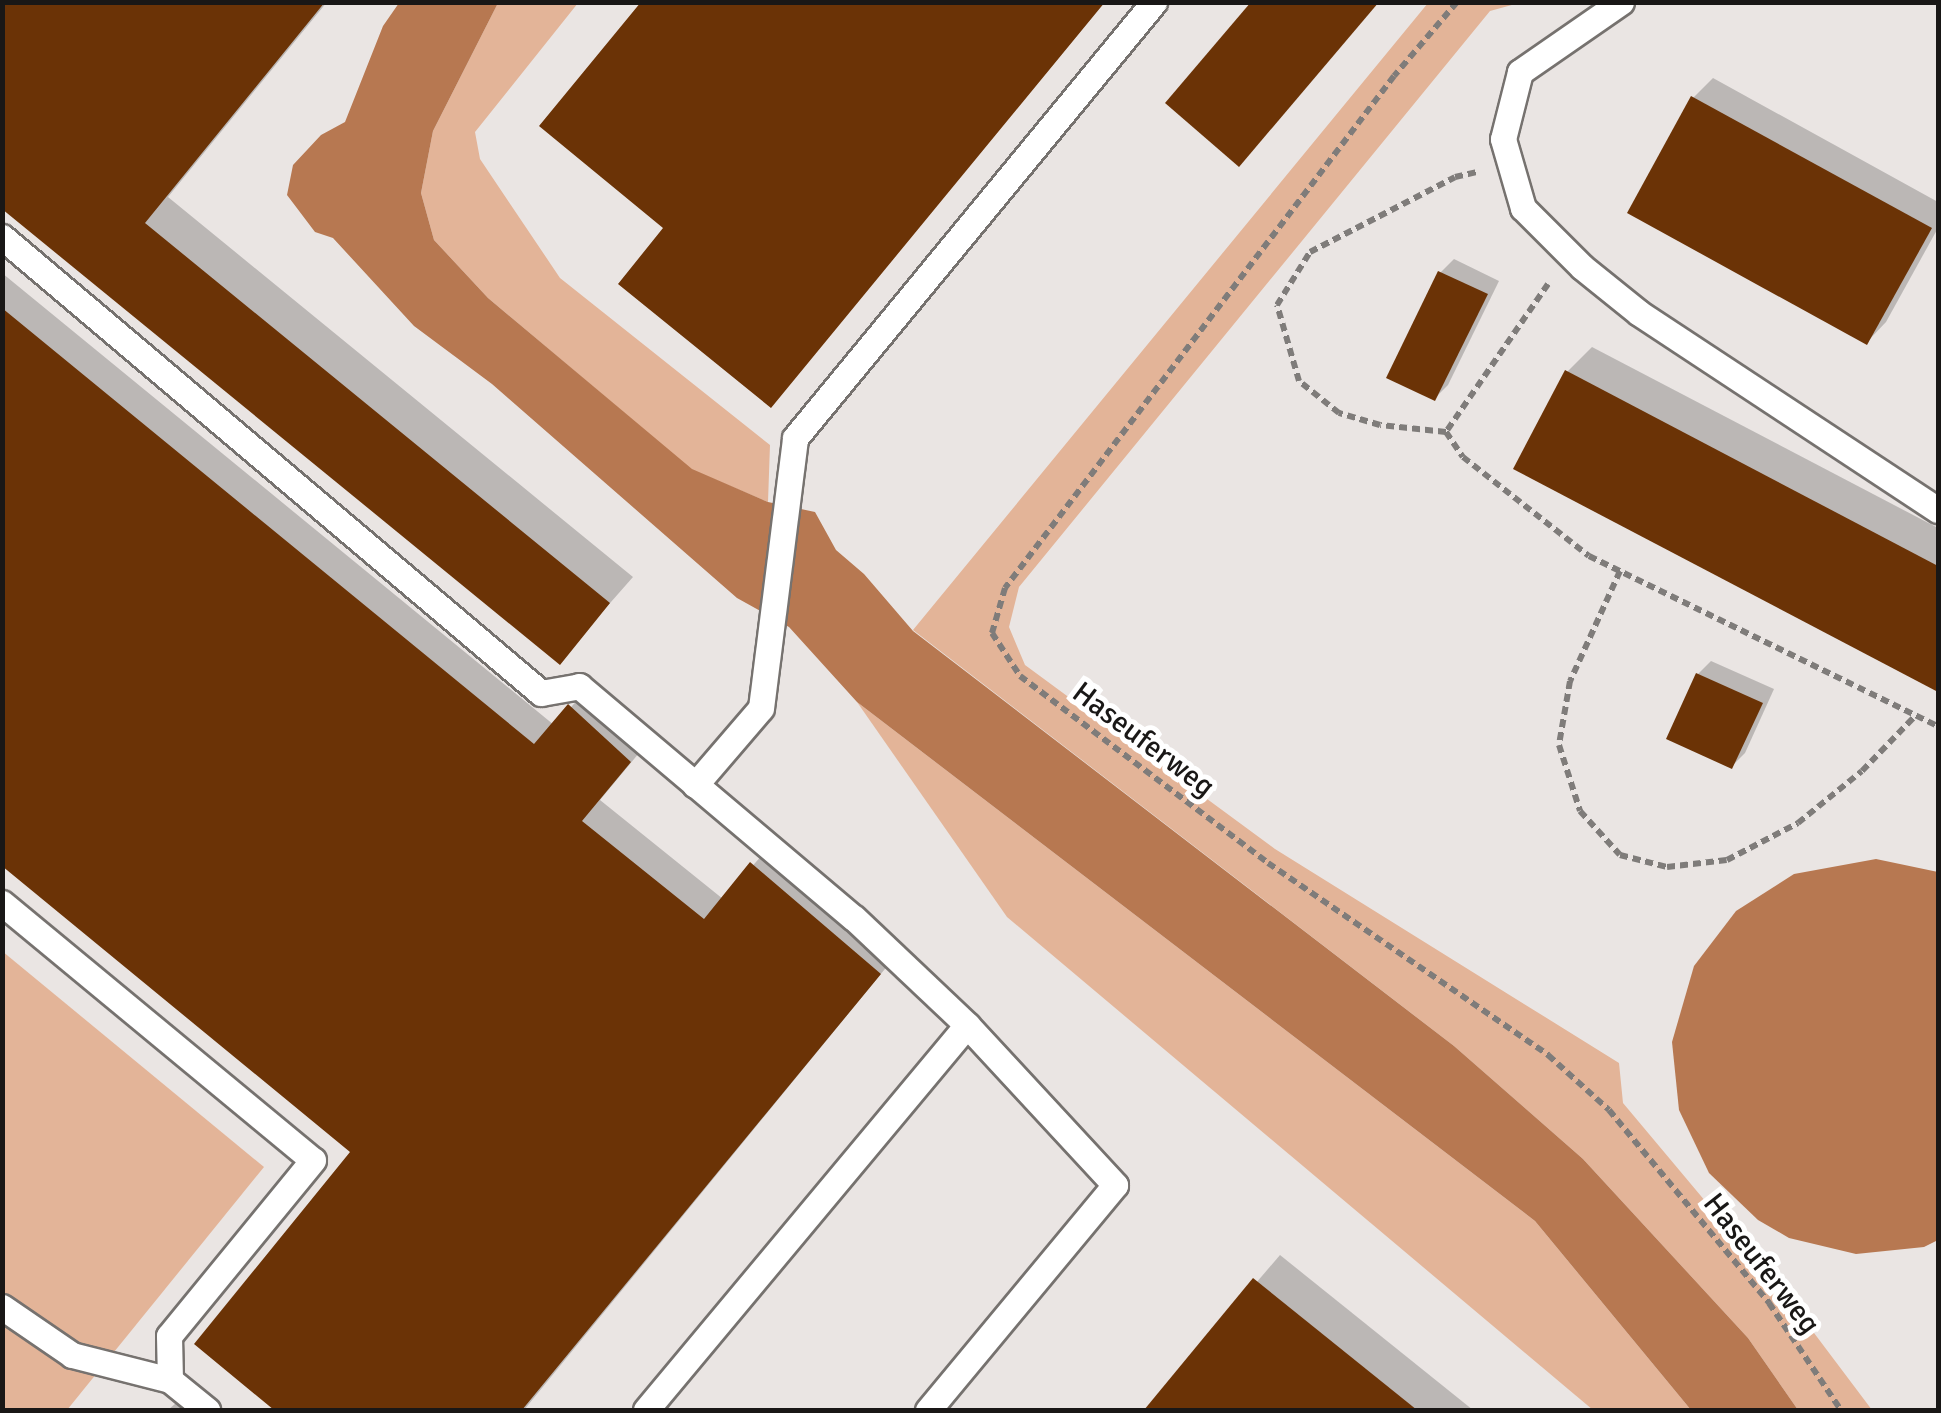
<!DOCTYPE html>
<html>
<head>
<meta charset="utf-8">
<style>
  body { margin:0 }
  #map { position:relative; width:1941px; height:1413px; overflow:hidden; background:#eae5e3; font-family:Signika,sans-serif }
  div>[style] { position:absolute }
  .green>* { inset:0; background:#e3b498 }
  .water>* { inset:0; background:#b77851 }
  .shadow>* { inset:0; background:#0003 }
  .building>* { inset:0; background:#6b3306 }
  .path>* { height:6px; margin-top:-3px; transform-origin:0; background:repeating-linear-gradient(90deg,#7f7c7a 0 8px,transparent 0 13px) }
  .roads { filter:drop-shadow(2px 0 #76726f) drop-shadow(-2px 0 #76726f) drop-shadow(0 2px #76726f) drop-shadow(0 -2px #76726f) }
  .service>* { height:25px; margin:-12.5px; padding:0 12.5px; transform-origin:12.5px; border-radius:12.5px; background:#fff }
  span { translate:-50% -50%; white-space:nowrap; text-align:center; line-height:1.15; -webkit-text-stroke:10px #fff; paint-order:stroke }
  .street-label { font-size:30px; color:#191716 }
  .frame { position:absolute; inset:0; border:5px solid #191716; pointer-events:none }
</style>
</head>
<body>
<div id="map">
  <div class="green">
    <i style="clip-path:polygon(498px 3px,578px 3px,475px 132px,480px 159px,560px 278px,770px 445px,768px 502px,692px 470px,488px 298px,434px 240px,421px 193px,433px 131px)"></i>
    <i style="clip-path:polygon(1428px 3px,1519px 3px,1490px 11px,1019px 587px,1009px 627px,1025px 665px,1275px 849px,1619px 1063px,1623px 1103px,1799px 1313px,1872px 1410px,1798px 1410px,1748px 1338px,1583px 1159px,1454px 1046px,913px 630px)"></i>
    <i style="clip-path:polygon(857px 702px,1535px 1221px,1691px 1410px,1593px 1410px,1007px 917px)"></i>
    <i style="clip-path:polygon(2px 951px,264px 1167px,67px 1410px,3px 1410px)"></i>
  </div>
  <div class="water">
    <i style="clip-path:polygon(399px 3px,498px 3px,433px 131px,421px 193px,434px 240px,488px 298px,692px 469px,768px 502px,815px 512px,836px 550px,864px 574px,913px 631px,1454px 1046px,1583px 1159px,1748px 1338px,1798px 1410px,1691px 1410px,1535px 1221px,857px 702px,789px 627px,737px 598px,492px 384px,414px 326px,333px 238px,315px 232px,287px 195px,293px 165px,321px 135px,345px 122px,383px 26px)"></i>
    <i style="clip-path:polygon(1876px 859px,1938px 872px,1938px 1240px,1924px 1247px,1856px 1254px,1789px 1238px,1758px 1220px,1709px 1173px,1679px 1110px,1672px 1042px,1694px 966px,1736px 911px,1794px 874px)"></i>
  </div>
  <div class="shadow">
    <i style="clip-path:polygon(2px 2px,327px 2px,168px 197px,633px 577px,559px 661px,2px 206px)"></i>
    <i style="clip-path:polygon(644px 2px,1105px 2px,771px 404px,666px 228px)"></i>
    <i style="clip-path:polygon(1713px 78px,1938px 202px,1938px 228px,1886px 322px,1867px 342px,1693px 98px)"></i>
    <i style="clip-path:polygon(1454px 259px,1499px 281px,1448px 385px,1435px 398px,1441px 272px)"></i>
    <i style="clip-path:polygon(2px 273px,554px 725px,590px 687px,649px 741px,600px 800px,723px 899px,772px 844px,898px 953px,524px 1410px,278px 1410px,197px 1343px,353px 1152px,2px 863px)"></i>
    <i style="clip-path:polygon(1592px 347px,1938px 528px,1938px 689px,1516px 468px,1567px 372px)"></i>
    <i style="clip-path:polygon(1711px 661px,1774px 689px,1745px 753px,1732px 766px,1698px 674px)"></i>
    <i style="clip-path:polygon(1280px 1255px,1473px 1410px,1147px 1410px)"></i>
    <i style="clip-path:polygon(176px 1403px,185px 1410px,168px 1410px)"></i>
  </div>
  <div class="building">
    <i style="clip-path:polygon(2px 2px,325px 2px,145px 223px,610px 603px,560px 665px,2px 209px)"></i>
    <i style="clip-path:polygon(641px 2px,1105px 2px,771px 408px,618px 284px,663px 228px,539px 126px)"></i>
    <i style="clip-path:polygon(1251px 2px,1379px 2px,1239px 167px,1165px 103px)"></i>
    <i style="clip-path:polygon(1691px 96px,1932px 228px,1867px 345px,1627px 213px)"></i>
    <i style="clip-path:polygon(1438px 271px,1488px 294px,1435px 401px,1386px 378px)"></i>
    <i style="clip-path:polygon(2px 308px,534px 744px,568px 704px,631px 762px,582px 821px,704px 919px,750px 862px,881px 974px,522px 1410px,274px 1410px,194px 1344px,350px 1152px,2px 866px)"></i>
    <i style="clip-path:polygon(1565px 370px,1938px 566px,1938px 692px,1513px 469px)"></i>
    <i style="clip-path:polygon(1696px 673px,1763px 703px,1732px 769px,1666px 739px)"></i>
    <i style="clip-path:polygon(1253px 1278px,1417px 1410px,1144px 1410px)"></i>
  </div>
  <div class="path">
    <i style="left:1457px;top:2px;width:97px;rotate:130.4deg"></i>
    <i style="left:1394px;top:76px;width:643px;rotate:127.23deg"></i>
    <i style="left:1005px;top:588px;width:47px;rotate:106.1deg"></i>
    <i style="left:992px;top:633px;width:51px;rotate:56.9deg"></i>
    <i style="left:1020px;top:676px;width:311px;rotate:37deg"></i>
    <i style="left:1268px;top:863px;width:340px;rotate:34.4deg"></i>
    <i style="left:1548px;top:1055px;width:82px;rotate:42deg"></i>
    <i style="left:1609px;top:1110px;width:251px;rotate:50.3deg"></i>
    <i style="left:1769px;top:1303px;width:129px;rotate:56.1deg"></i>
    <i style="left:1548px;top:284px;width:180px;rotate:124.6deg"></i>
    <i style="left:1446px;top:432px;width:30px;rotate:56deg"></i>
    <i style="left:1463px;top:457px;width:160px;rotate:38.2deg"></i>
    <i style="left:1589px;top:556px;width:388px;rotate:26deg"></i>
    <i style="left:1446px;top:432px;width:66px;rotate:-173.9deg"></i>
    <i style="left:1380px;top:425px;width:43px;rotate:-163.7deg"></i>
    <i style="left:1339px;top:413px;width:51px;rotate:-141.3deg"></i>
    <i style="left:1299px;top:381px;width:79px;rotate:-106.1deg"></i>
    <i style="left:1277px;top:305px;width:62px;rotate:-58.1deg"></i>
    <i style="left:1310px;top:252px;width:163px;rotate:-27.3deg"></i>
    <i style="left:1455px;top:177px;width:22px;rotate:-13deg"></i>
    <i style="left:1620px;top:571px;width:121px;rotate:114.4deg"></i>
    <i style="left:1570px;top:681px;width:65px;rotate:99.8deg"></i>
    <i style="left:1559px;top:745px;width:69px;rotate:72.3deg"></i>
    <i style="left:1580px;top:811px;width:59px;rotate:47.7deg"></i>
    <i style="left:1620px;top:855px;width:49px;rotate:14.3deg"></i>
    <i style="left:1667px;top:867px;width:60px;rotate:-6.7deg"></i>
    <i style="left:1727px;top:860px;width:80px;rotate:-27.5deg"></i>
    <i style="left:1798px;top:823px;width:82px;rotate:-39.1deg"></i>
    <i style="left:1862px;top:771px;width:78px;rotate:-46deg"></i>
  </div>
  <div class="roads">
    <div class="service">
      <i style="left:1621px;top:2px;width:123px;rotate:145.3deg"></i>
      <i style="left:1520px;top:72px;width:69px;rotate:104.2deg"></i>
      <i style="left:1503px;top:139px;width:72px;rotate:73.8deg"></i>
      <i style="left:1523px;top:208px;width:83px;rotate:45deg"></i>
      <i style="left:1582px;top:267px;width:73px;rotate:38.9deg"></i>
      <i style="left:1639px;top:313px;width:358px;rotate:33.4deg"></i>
      <i style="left:2px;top:237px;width:706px;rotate:40.23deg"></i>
      <i style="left:541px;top:693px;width:39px;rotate:-10deg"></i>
      <i style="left:579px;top:686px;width:360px;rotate:40.2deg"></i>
      <i style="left:854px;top:918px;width:156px;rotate:43.4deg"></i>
      <i style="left:967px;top:1025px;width:218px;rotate:47.2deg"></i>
      <i style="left:1115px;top:1185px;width:293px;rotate:129.7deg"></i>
      <i style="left:695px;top:785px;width:101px;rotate:-49.4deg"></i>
      <i style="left:761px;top:708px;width:272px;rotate:-82.8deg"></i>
      <i style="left:795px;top:438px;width:565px;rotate:-50.53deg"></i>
      <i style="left:2px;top:903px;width:403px;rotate:39.6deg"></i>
      <i style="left:313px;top:1160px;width:227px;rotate:129.3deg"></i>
      <i style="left:169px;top:1336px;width:44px;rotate:88.7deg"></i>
      <i style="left:2px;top:1307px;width:85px;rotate:34.4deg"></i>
      <i style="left:72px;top:1355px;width:101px;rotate:14.3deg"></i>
      <i style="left:170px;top:1380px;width:48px;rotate:39deg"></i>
      <i style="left:646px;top:1410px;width:501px;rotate:-50.18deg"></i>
    </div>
  </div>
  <div class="street-label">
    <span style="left:1143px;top:740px;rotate:37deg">Haseuferweg</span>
    <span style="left:1761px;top:1264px;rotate:52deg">Haseuferweg</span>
  </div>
  <div class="frame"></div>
</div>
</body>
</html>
